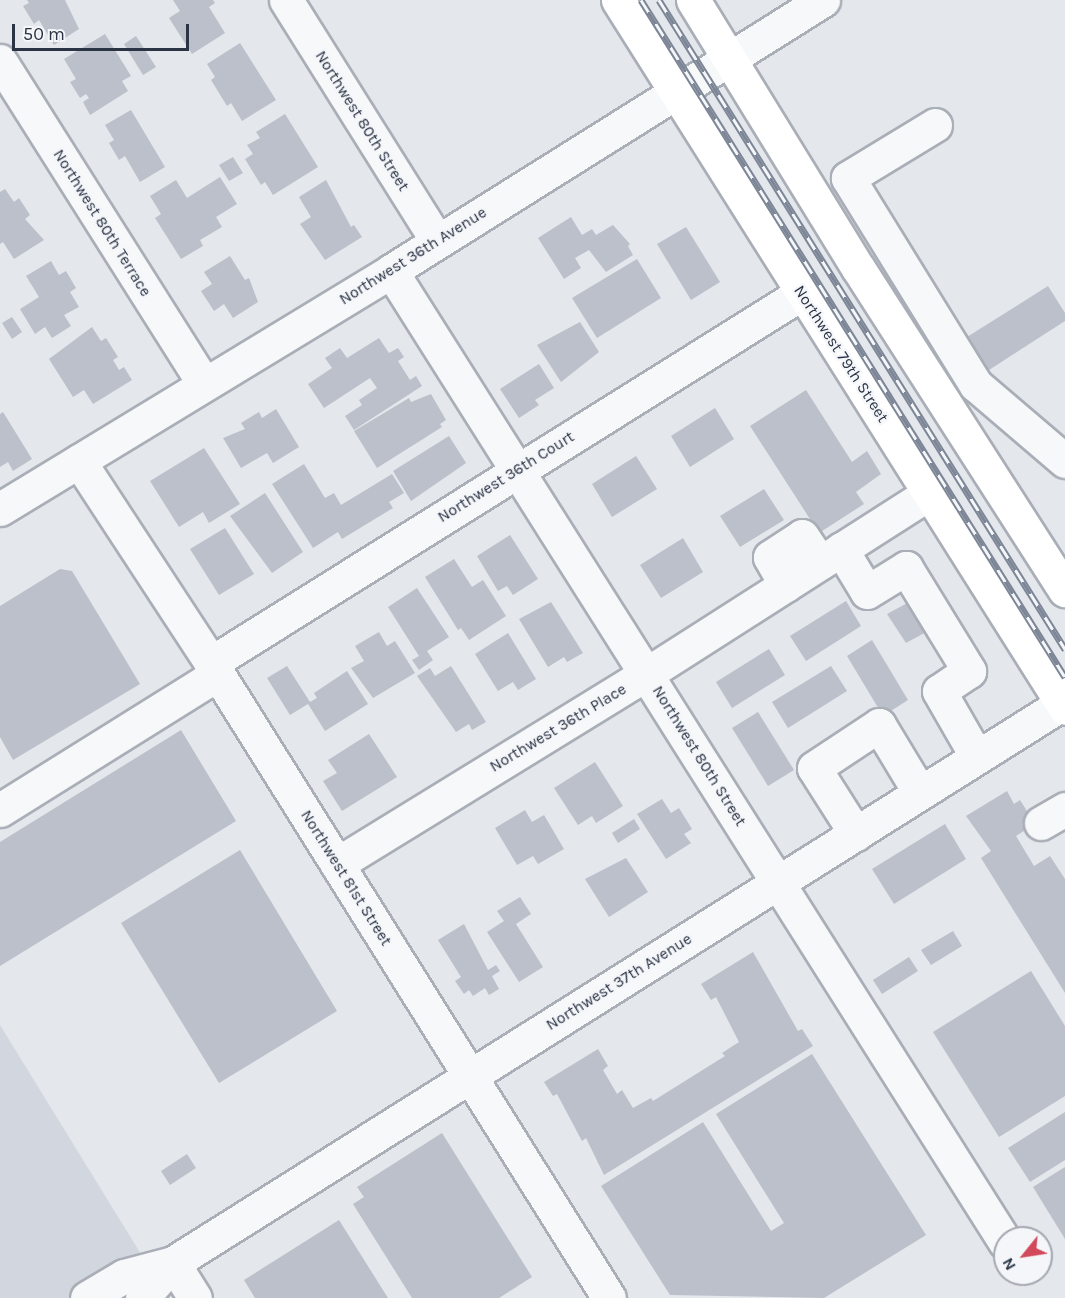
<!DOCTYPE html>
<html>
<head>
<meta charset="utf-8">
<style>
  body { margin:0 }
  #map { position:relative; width:1065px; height:1298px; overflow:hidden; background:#e4e7ec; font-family:Karla,sans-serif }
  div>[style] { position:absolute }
  .built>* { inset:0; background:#d2d6de }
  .building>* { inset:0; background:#bbc0ca }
  .roads { filter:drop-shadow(2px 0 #a9aeb7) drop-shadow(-2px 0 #a9aeb7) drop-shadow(0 2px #a9aeb7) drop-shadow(0 -2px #a9aeb7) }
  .minor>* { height:33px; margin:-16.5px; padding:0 16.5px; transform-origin:16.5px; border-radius:16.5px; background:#f7f8fa }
  .major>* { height:33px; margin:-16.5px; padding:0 16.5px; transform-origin:16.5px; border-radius:16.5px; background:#fff }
  .rail>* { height:7px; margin-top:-3.5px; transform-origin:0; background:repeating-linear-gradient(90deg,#f4f6f9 0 14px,#7d8696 0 28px); box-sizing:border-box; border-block:2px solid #7d8696 }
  span { translate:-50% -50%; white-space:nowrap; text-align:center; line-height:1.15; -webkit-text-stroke:4.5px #f4f6f9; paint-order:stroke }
  .street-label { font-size:16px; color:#2b3445 }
  .north { position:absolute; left:993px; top:1226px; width:60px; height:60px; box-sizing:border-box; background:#f4f6f9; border:2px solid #a4a8b1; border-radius:50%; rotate:240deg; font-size:16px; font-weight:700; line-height:24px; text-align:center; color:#2b3445 }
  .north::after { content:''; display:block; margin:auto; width:21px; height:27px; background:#d1495b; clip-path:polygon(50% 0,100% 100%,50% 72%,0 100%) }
  .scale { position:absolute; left:12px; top:24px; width:177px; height:27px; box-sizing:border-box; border:3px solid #2b3445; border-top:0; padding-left:8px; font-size:18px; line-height:21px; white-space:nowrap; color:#2b3445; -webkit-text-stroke:4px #f4f6f9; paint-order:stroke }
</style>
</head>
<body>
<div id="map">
  <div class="built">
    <i style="clip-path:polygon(0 1025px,168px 1298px,0 1298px)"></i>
  </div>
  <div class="building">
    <i style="clip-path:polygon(27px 0,65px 0,79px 29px,54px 45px,39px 20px,34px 24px,23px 6px,29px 3px)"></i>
    <i style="clip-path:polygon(173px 0,213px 0,215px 3px,209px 7px,225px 33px,192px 54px,169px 18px,180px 11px)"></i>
    <i style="clip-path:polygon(105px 34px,131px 76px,122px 81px,128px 91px,90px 115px,83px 102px,89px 98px,86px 94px,80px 98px,70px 82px,76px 79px,64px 59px)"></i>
    <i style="clip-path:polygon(136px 36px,156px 67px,143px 75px,124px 44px)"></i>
    <i style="clip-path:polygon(240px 43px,276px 100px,242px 121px,231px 103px,227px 106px,211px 80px,215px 77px,207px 64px)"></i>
    <i style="clip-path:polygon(131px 110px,165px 167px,140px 182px,125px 156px,119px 160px,109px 143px,114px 140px,105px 125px)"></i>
    <i style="clip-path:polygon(285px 114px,318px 167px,273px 195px,265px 182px,261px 185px,245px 159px,253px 154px,247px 145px,260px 138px,256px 132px)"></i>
    <i style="clip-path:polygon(233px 157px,243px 173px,229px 181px,219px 165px)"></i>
    <i style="clip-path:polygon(220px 177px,237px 204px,216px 217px,222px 227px,200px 240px,203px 246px,181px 259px,155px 218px,161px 214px,150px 196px,176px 180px,187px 198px)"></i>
    <i style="clip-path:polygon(326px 180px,351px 227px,354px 225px,362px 237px,325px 260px,300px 224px,311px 217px,299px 197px)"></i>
    <i style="clip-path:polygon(5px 189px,14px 202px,19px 198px,30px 215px,25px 219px,44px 240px,14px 259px,3px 242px,0 244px,0 192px)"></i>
    <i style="clip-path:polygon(571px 217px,582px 235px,592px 229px,596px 235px,613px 225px,630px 244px,628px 246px,633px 255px,606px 272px,589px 250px,575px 258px,581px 268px,564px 279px,538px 238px)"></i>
    <i style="clip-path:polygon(686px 227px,720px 282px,691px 300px,657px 244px)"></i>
    <i style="clip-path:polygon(230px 256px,245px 280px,249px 278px,258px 302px,233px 318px,224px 304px,214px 311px,201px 291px,212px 284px,204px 272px)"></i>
    <i style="clip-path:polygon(637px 259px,661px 298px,597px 338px,572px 298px)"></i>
    <i style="clip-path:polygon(51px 261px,59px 275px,66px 271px,76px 288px,70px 292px,79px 307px,64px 315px,71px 326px,52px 338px,45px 327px,35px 334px,20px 309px,39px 297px,26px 276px)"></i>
    <i style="clip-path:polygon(1048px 286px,1065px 313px,1065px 321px,989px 370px,974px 368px,959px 342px)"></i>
    <i style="clip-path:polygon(12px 317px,22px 332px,12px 339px,2px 323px)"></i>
    <i style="clip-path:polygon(580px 322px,599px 352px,561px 382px,537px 345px)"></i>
    <i style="clip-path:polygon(92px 327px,101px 341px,106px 338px,118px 357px,113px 360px,119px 370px,124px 367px,132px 380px,93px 404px,84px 390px,73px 397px,49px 359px)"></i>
    <i style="clip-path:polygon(379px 338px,389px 353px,398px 348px,404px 357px,398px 361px,410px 380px,416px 376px,422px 386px,354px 430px,345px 416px,362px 405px,359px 400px,377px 388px,370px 378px,324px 408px,308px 384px,332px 368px,325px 358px,340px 348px,347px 358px)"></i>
    <i style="clip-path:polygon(539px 364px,554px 388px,535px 400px,539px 405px,519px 418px,500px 389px)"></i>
    <i style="clip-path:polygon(806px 390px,852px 462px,867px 451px,881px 474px,856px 492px,864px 504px,819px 533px,750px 426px)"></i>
    <i style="clip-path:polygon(431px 394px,446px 420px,440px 424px,442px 427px,377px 468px,354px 431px,409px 398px,411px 402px)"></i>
    <i style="clip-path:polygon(715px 408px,734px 439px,690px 467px,671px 436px)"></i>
    <i style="clip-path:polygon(276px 409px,299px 447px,273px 463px,267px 453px,241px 468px,223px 438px,245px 429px,241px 423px,259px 412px,262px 418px)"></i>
    <i style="clip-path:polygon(3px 412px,32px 459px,13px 471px,8px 462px,0 467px,0 414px)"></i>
    <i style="clip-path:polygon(449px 436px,466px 463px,411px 501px,393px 471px)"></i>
    <i style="clip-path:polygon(204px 448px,240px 504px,209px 523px,203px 512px,179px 527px,150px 481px)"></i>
    <i style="clip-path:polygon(636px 456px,657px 489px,612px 517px,592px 484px)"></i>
    <i style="clip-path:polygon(304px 464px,325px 498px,334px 493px,341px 505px,392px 474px,404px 493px,389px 502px,393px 508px,342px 539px,338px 532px,313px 548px,272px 484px)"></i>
    <i style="clip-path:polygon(764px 489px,784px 520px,740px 547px,720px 516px)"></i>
    <i style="clip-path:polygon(265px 493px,303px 552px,272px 573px,230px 516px)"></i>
    <i style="clip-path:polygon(225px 528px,254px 574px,219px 595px,190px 549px)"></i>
    <i style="clip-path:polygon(510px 535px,538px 579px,513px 595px,507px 586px,498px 591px,477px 556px)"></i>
    <i style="clip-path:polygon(683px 538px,703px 572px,661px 598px,640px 565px)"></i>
    <i style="clip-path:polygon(454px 559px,472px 587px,483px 580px,506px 616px,469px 640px,461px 628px,458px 630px,425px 577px)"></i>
    <i style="clip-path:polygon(60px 569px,72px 571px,140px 684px,13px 760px,0 737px,0 606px)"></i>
    <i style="clip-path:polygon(417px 588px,449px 637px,427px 651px,433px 660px,419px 670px,412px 660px,419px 656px,388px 607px)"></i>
    <i style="clip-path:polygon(846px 601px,861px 626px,806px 661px,790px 636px)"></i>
    <i style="clip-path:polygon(911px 601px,928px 631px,906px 643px,887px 614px)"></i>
    <i style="clip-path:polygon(551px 602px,583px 653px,567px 662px,564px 657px,548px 667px,519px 619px)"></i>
    <i style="clip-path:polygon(379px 632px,387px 646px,395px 641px,415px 673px,373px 698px,351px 668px,364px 661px,355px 646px)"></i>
    <i style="clip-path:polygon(508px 633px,536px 679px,518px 690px,513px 682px,498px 691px,475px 654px)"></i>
    <i style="clip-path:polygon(872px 640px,908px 700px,883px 716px,847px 656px)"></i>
    <i style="clip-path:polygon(769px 649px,785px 675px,732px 708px,716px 682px)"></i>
    <i style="clip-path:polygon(287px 666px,310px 702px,317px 698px,314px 693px,347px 671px,368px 704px,325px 731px,308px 704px,290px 715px,267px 678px)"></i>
    <i style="clip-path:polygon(451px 666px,486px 722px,472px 730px,469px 724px,456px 732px,417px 676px,430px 668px,435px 676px)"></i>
    <i style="clip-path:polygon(831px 666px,847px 691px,788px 728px,772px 702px)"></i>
    <i style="clip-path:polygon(758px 712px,794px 770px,768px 786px,732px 728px)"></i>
    <i style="clip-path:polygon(181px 730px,236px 821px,0 966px,0 842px)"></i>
    <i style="clip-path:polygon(369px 734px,397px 777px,342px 811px,323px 781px,337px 773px,328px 760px)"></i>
    <i style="clip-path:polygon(595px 762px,623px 806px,596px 823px,592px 816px,578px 825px,554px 788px)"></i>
    <i style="clip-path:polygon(1007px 791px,1014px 804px,1020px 800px,1035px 824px,1016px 836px,1034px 866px,1050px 856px,1065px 879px,1065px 993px,981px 858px,991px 851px,966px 816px)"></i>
    <i style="clip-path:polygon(662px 799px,671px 813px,679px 808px,692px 829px,684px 834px,691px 843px,666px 859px,637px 814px)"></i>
    <i style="clip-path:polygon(525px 810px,532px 822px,544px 815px,564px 849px,538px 864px,533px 856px,517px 865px,495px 828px)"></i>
    <i style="clip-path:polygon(634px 819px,640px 829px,618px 843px,612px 833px)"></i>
    <i style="clip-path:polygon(945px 824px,966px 859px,894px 904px,872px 869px)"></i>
    <i style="clip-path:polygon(240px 850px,337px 1011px,219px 1083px,121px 923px)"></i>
    <i style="clip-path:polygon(626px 858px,648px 892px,609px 917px,585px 879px)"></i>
    <i style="clip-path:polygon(520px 897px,531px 914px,516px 924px,543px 967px,519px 982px,487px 932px,504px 921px,497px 911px)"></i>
    <i style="clip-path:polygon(464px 924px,488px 970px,496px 965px,500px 971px,492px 976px,499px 989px,489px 995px,485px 988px,473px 996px,469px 990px,464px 994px,455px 981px,461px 977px,438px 940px)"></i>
    <i style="clip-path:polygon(953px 931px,962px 946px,931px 965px,921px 950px)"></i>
    <i style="clip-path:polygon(753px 952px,798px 1031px,802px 1029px,813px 1046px,604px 1175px,586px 1138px,582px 1141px,557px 1094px,553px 1096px,544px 1082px,598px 1049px,608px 1066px,603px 1070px,617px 1094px,622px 1090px,633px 1108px,651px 1098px,653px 1101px,725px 1056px,722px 1053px,739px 1042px,716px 997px,711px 1000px,701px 984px)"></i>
    <i style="clip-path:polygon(909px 957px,918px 971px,882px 994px,873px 980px)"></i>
    <i style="clip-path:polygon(1031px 971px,1065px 1026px,1065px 1096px,999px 1137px,933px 1032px)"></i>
    <i style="clip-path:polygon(812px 1054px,926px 1235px,824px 1298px,670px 1295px,601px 1186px,703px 1122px,771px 1231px,784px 1223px,716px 1114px)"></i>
    <i style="clip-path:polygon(1065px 1112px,1065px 1160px,1030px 1182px,1008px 1148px)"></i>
    <i style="clip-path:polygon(442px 1133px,532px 1277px,499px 1298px,412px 1298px,353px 1204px,364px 1197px,357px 1187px)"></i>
    <i style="clip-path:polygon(187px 1154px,196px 1168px,170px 1185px,161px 1171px)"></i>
    <i style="clip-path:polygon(1065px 1167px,1065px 1239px,1033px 1187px)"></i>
    <i style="clip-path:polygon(339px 1220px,388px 1298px,255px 1298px,244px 1280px)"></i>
  </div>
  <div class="roads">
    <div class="minor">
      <i style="left:286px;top:0;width:284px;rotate:57.9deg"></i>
      <i style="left:0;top:61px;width:382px;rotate:57.7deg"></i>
      <i style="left:935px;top:125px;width:102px;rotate:148.7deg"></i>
      <i style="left:848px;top:178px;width:243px;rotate:58.3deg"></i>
      <i style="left:976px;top:385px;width:117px;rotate:40.5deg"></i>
      <i style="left:391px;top:271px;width:1149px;rotate:57.69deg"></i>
      <i style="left:79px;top:461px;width:241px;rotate:56.8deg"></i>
      <i style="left:211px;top:663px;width:749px;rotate:57.92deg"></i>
      <i style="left:0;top:509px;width:458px;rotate:-31.3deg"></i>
      <i style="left:391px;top:271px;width:510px;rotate:-32.1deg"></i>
      <i style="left:841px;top:549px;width:50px;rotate:58.8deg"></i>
      <i style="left:867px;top:592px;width:46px;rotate:-31.6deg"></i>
      <i style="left:906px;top:568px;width:121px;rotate:58.5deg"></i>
      <i style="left:969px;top:671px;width:36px;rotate:146deg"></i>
      <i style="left:939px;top:691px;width:76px;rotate:60.1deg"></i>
      <i style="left:786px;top:585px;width:32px;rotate:-120deg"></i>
      <i style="left:770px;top:557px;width:38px;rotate:-33deg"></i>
      <i style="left:802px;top:536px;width:32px;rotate:56deg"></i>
      <i style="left:211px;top:663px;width:697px;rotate:-32.05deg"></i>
      <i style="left:0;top:810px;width:257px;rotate:-32deg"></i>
      <i style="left:1041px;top:823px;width:28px;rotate:-30deg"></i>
      <i style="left:856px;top:834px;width:78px;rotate:-122.5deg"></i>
      <i style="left:814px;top:768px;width:78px;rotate:-33.5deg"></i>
      <i style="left:879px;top:725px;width:79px;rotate:58.9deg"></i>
      <i style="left:337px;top:864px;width:365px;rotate:-31.6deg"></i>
      <i style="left:648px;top:673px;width:335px;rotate:-32.6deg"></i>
      <i style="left:173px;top:1263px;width:41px;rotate:57.8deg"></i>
      <i style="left:87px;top:1298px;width:43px;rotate:-30.7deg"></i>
      <i style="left:124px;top:1276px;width:51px;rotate:-14.9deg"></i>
      <i style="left:142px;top:1298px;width:47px;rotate:-48.5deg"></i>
      <i style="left:173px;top:1263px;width:1054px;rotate:-32.17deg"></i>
    </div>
    <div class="major">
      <i style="left:618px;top:0;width:837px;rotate:57.73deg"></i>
      <i style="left:693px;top:0;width:315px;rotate:58.4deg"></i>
      <i style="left:858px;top:268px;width:383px;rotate:57.3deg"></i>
    </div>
  </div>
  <div class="rail">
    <i style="left:641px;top:0;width:799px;rotate:57.94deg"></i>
    <i style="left:659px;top:0;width:766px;rotate:57.97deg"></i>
  </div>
  <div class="street-label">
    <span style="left:362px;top:121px;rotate:58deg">Northwest 80th Street</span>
    <span style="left:102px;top:223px;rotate:58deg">Northwest 80th Terrace</span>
    <span style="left:413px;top:256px;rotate:-32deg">Northwest 36th Avenue</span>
    <span style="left:841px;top:354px;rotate:57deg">Northwest 79th Street</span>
    <span style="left:506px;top:477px;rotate:-32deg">Northwest 36th Court</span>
    <span style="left:558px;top:728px;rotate:-31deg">Northwest 36th Place</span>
    <span style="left:699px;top:756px;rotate:58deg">Northwest 80th Street</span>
    <span style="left:346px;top:878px;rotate:58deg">Northwest 81st Street</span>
    <span style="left:619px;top:982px;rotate:-32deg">Northwest 37th Avenue</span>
  </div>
  <div class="north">N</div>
  <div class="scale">50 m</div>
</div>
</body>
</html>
